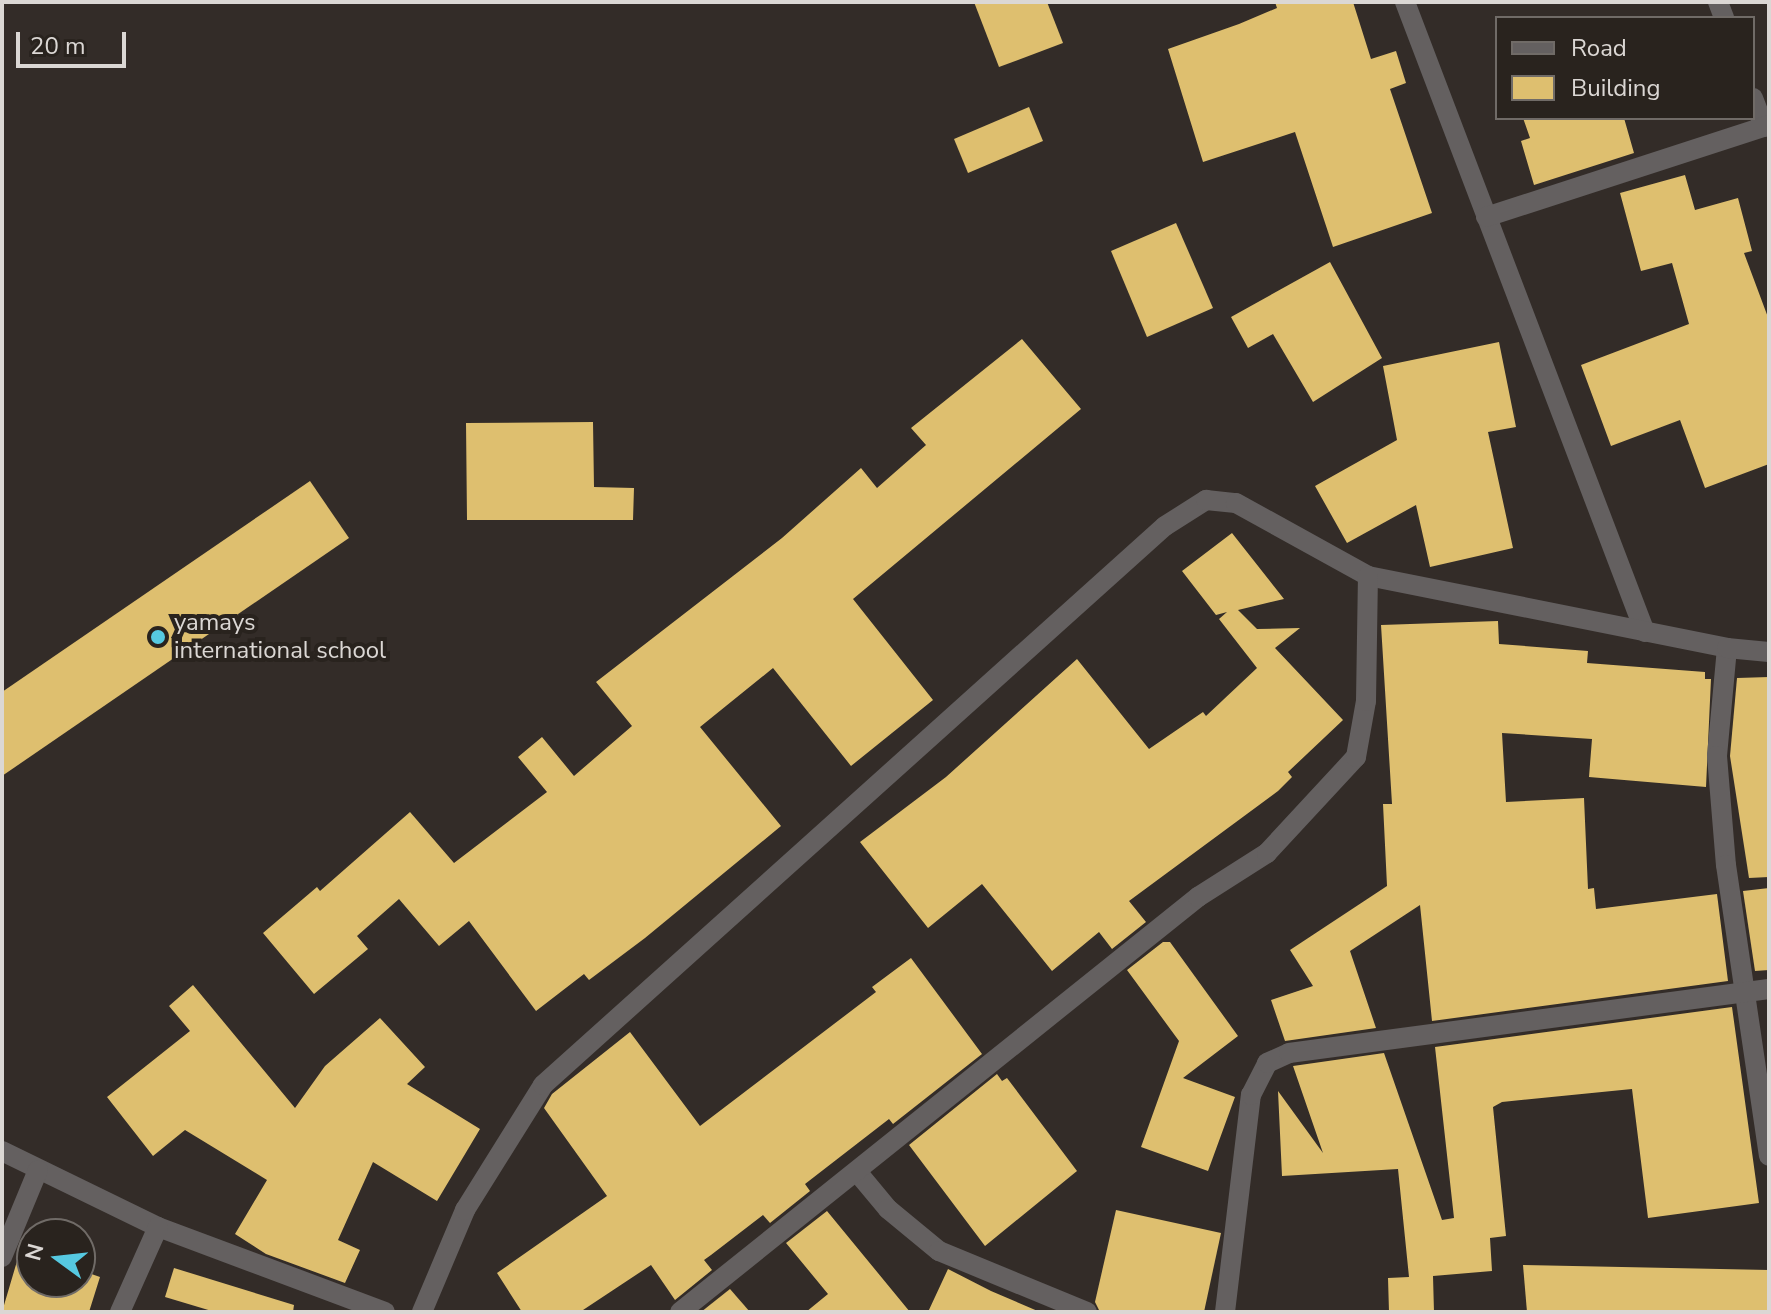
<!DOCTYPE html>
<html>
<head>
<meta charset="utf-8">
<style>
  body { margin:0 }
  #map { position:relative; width:1771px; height:1314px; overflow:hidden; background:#332c28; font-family:"Nunito Sans",sans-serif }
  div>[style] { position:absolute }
  .building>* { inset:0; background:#debf6f }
  .minor>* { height:20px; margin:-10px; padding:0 10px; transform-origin:10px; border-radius:10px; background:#646060 }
  .dots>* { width:22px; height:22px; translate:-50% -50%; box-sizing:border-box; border:4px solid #29231e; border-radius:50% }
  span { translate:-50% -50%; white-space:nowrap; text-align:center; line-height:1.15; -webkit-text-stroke:8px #29231e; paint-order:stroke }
  .poi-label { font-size:24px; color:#dbd7d4 }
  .left { translate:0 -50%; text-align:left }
  .frame { position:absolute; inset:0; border:4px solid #dbd7d4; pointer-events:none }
  .legend { position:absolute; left:1495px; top:16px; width:260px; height:104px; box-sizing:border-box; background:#29231e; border:2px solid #706b67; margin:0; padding:10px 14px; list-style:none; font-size:24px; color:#dbd7d4 }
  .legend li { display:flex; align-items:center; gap:16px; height:40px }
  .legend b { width:40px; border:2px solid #706b67 }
  .north { position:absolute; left:16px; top:1218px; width:80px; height:80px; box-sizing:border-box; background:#29231e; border:2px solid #706b67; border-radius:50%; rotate:285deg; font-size:22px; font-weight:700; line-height:32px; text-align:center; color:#dbd7d4 }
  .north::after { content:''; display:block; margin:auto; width:28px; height:36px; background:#56c9e1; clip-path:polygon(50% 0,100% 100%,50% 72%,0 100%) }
  .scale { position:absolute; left:16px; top:32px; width:110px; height:36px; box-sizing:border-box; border:4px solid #dbd7d4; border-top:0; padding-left:10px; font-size:24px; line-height:28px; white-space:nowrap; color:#dbd7d4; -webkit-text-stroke:6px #29231e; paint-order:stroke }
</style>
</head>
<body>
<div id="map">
  <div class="building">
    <i style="clip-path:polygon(974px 2px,1047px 2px,1063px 43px,999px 67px)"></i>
    <i style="clip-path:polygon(1275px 2px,1353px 2px,1371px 59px,1396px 51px,1406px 83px,1390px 89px,1432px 213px,1333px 247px,1295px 132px,1203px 162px,1168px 49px,1239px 24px,1277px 8px)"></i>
    <i style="clip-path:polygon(1029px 107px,1043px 141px,968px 173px,954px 139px)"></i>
    <i style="clip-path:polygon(1523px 118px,1624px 118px,1634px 153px,1534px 185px,1521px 141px,1530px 138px)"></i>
    <i style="clip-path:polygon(1685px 175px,1695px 210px,1738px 198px,1752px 251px,1744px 253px,1769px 320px,1769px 464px,1705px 488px,1680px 420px,1611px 446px,1581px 365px,1689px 324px,1672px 263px,1641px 271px,1620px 193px)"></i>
    <i style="clip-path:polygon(1176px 223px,1213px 308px,1147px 337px,1111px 251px)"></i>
    <i style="clip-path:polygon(1330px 262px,1382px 358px,1313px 402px,1273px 334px,1248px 348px,1231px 317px)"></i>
    <i style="clip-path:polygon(1022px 339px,1081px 409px,853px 599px,933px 700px,851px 766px,773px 668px,700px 727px,781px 826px,645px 938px,589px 980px,584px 974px,536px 1011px,469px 921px,439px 946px,399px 899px,357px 936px,368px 949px,314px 994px,263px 933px,317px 887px,320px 891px,410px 812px,454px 863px,547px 792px,518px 757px,542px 737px,574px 776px,632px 726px,596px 682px,782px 538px,861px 468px,877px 488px,926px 445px,911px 428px)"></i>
    <i style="clip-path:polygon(1499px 342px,1516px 427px,1488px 432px,1513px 548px,1430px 567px,1416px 505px,1347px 543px,1315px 486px,1397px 440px,1383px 366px)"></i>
    <i style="clip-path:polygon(593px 422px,594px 487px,634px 488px,633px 520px,467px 520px,466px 423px)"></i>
    <i style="clip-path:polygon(310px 481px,349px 538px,2px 776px,2px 692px)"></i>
    <i style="clip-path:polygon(1232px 533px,1284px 599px,1238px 610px,1257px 629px,1300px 628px,1275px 648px,1343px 720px,1288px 772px,1292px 777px,1278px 791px,1129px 901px,1146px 922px,1112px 949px,1099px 932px,1052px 971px,982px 884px,928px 928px,860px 842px,946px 777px,1077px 659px,1149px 749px,1203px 712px,1206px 716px,1257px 668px,1219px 619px,1227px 612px,1216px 615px,1182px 571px)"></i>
    <i style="clip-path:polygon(1498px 621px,1499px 644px,1588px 651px,1587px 663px,1705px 672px,1705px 679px,1711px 679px,1706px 787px,1589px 777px,1592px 739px,1502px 733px,1506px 802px,1584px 798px,1588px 889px,1594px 888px,1596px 909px,1717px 894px,1728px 981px,1432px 1021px,1420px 905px,1350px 951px,1376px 1028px,1285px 1041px,1271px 1000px,1313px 986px,1290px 950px,1387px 886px,1383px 804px,1392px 804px,1381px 625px)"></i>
    <i style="clip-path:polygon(1769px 677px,1769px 877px,1749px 878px,1730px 756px,1737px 678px)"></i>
    <i style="clip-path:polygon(1769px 888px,1769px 970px,1755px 971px,1743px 891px)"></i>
    <i style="clip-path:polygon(1163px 942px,1170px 942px,1238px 1036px,1183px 1078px,1235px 1097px,1208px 1171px,1141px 1147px,1179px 1041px,1127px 970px)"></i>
    <i style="clip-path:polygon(911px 958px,982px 1054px,893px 1124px,889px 1119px,805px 1184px,810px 1191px,770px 1223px,763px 1215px,711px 1255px,704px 1260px,712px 1270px,675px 1300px,651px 1265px,580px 1312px,522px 1312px,497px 1273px,607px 1196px,544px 1108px,552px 1094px,630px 1032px,700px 1126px,876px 992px,872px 987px)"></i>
    <i style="clip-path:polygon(193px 985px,295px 1108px,325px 1066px,380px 1018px,425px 1067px,407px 1084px,480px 1129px,437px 1201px,373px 1162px,338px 1240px,360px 1250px,345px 1283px,266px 1254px,235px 1234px,267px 1180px,185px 1130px,153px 1156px,107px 1097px,190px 1031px,169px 1006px)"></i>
    <i style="clip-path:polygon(1732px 1007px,1759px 1203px,1648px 1218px,1632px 1089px,1502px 1102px,1493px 1107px,1506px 1236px,1490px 1238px,1492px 1271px,1433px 1276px,1434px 1312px,1389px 1312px,1388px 1278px,1409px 1277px,1398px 1169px,1282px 1176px,1278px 1091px,1323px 1153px,1293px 1066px,1384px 1053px,1442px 1220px,1454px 1218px,1435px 1047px)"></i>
    <i style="clip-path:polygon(997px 1074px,1002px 1081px,1007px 1078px,1077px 1171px,985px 1246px,909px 1145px)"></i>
    <i style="clip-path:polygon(1116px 1210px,1221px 1233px,1204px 1312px,1100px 1312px,1095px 1302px)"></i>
    <i style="clip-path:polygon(827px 1211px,910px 1312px,806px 1312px,828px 1294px,786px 1243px)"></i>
    <i style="clip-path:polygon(20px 1251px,32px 1255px,32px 1282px,80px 1282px,80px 1270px,100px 1277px,89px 1312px,2px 1312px)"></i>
    <i style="clip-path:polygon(1523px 1265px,1769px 1270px,1769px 1312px,1527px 1312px)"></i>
    <i style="clip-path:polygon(174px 1268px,294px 1305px,293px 1312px,215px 1312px,165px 1297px)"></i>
    <i style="clip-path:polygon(948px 1269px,991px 1291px,1040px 1312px,928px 1312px)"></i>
    <i style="clip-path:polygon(730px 1289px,750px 1312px,701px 1312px)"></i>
  </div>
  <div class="minor">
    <i style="left:1405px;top:2px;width:674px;rotate:69.15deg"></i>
    <i style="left:1718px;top:2px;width:17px;rotate:69deg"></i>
    <i style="left:1753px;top:98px;width:31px;rotate:69deg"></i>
    <i style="left:1486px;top:217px;width:298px;rotate:-18deg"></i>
    <i style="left:1727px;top:648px;width:108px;rotate:95.3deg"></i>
    <i style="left:1717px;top:756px;width:109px;rotate:85.3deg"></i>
    <i style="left:1726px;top:865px;width:294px;rotate:81.6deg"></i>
    <i style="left:2px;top:1151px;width:174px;rotate:26deg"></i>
    <i style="left:158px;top:1227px;width:242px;rotate:20.5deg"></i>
    <i style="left:858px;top:1173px;width:47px;rotate:50.2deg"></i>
    <i style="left:888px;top:1209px;width:66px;rotate:39.5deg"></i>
    <i style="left:939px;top:1251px;width:160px;rotate:22.4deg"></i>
    <i style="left:2px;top:1257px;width:94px;rotate:-67.5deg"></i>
    <i style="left:120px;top:1312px;width:93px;rotate:-65.9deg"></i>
    <i style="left:422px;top:1312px;width:111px;rotate:-67.1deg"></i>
    <i style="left:465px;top:1210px;width:147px;rotate:-58deg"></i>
    <i style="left:543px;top:1085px;width:836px;rotate:-41.95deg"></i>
    <i style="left:1165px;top:526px;width:49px;rotate:-32.4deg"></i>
    <i style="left:1206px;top:500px;width:30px;rotate:6deg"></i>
    <i style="left:1236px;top:503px;width:151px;rotate:28.9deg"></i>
    <i style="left:1368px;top:576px;width:366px;rotate:11.3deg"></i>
    <i style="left:1727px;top:648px;width:42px;rotate:5.4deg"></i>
    <i style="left:680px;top:1312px;width:664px;rotate:-38.7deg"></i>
    <i style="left:1198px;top:897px;width:82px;rotate:-32.5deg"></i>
    <i style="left:1267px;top:853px;width:131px;rotate:-47.2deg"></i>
    <i style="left:1356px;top:757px;width:57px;rotate:-79.9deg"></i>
    <i style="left:1366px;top:701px;width:125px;rotate:-89.1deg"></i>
    <i style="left:1225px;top:1312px;width:219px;rotate:-83.2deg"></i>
    <i style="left:1251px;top:1095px;width:36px;rotate:-63deg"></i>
    <i style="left:1267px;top:1063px;width:24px;rotate:-24deg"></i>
    <i style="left:1289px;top:1053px;width:484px;rotate:-7.6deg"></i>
  </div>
  <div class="dots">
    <i style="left:158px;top:637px;background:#56c9e1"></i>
  </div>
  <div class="poi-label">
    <span class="left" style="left:174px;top:637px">yamays<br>international school</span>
  </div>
  <div class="frame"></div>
  <ul class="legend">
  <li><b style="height:10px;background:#646060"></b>Road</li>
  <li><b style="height:22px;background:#debf6f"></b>Building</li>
  </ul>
  <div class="north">N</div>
  <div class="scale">20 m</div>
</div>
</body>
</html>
